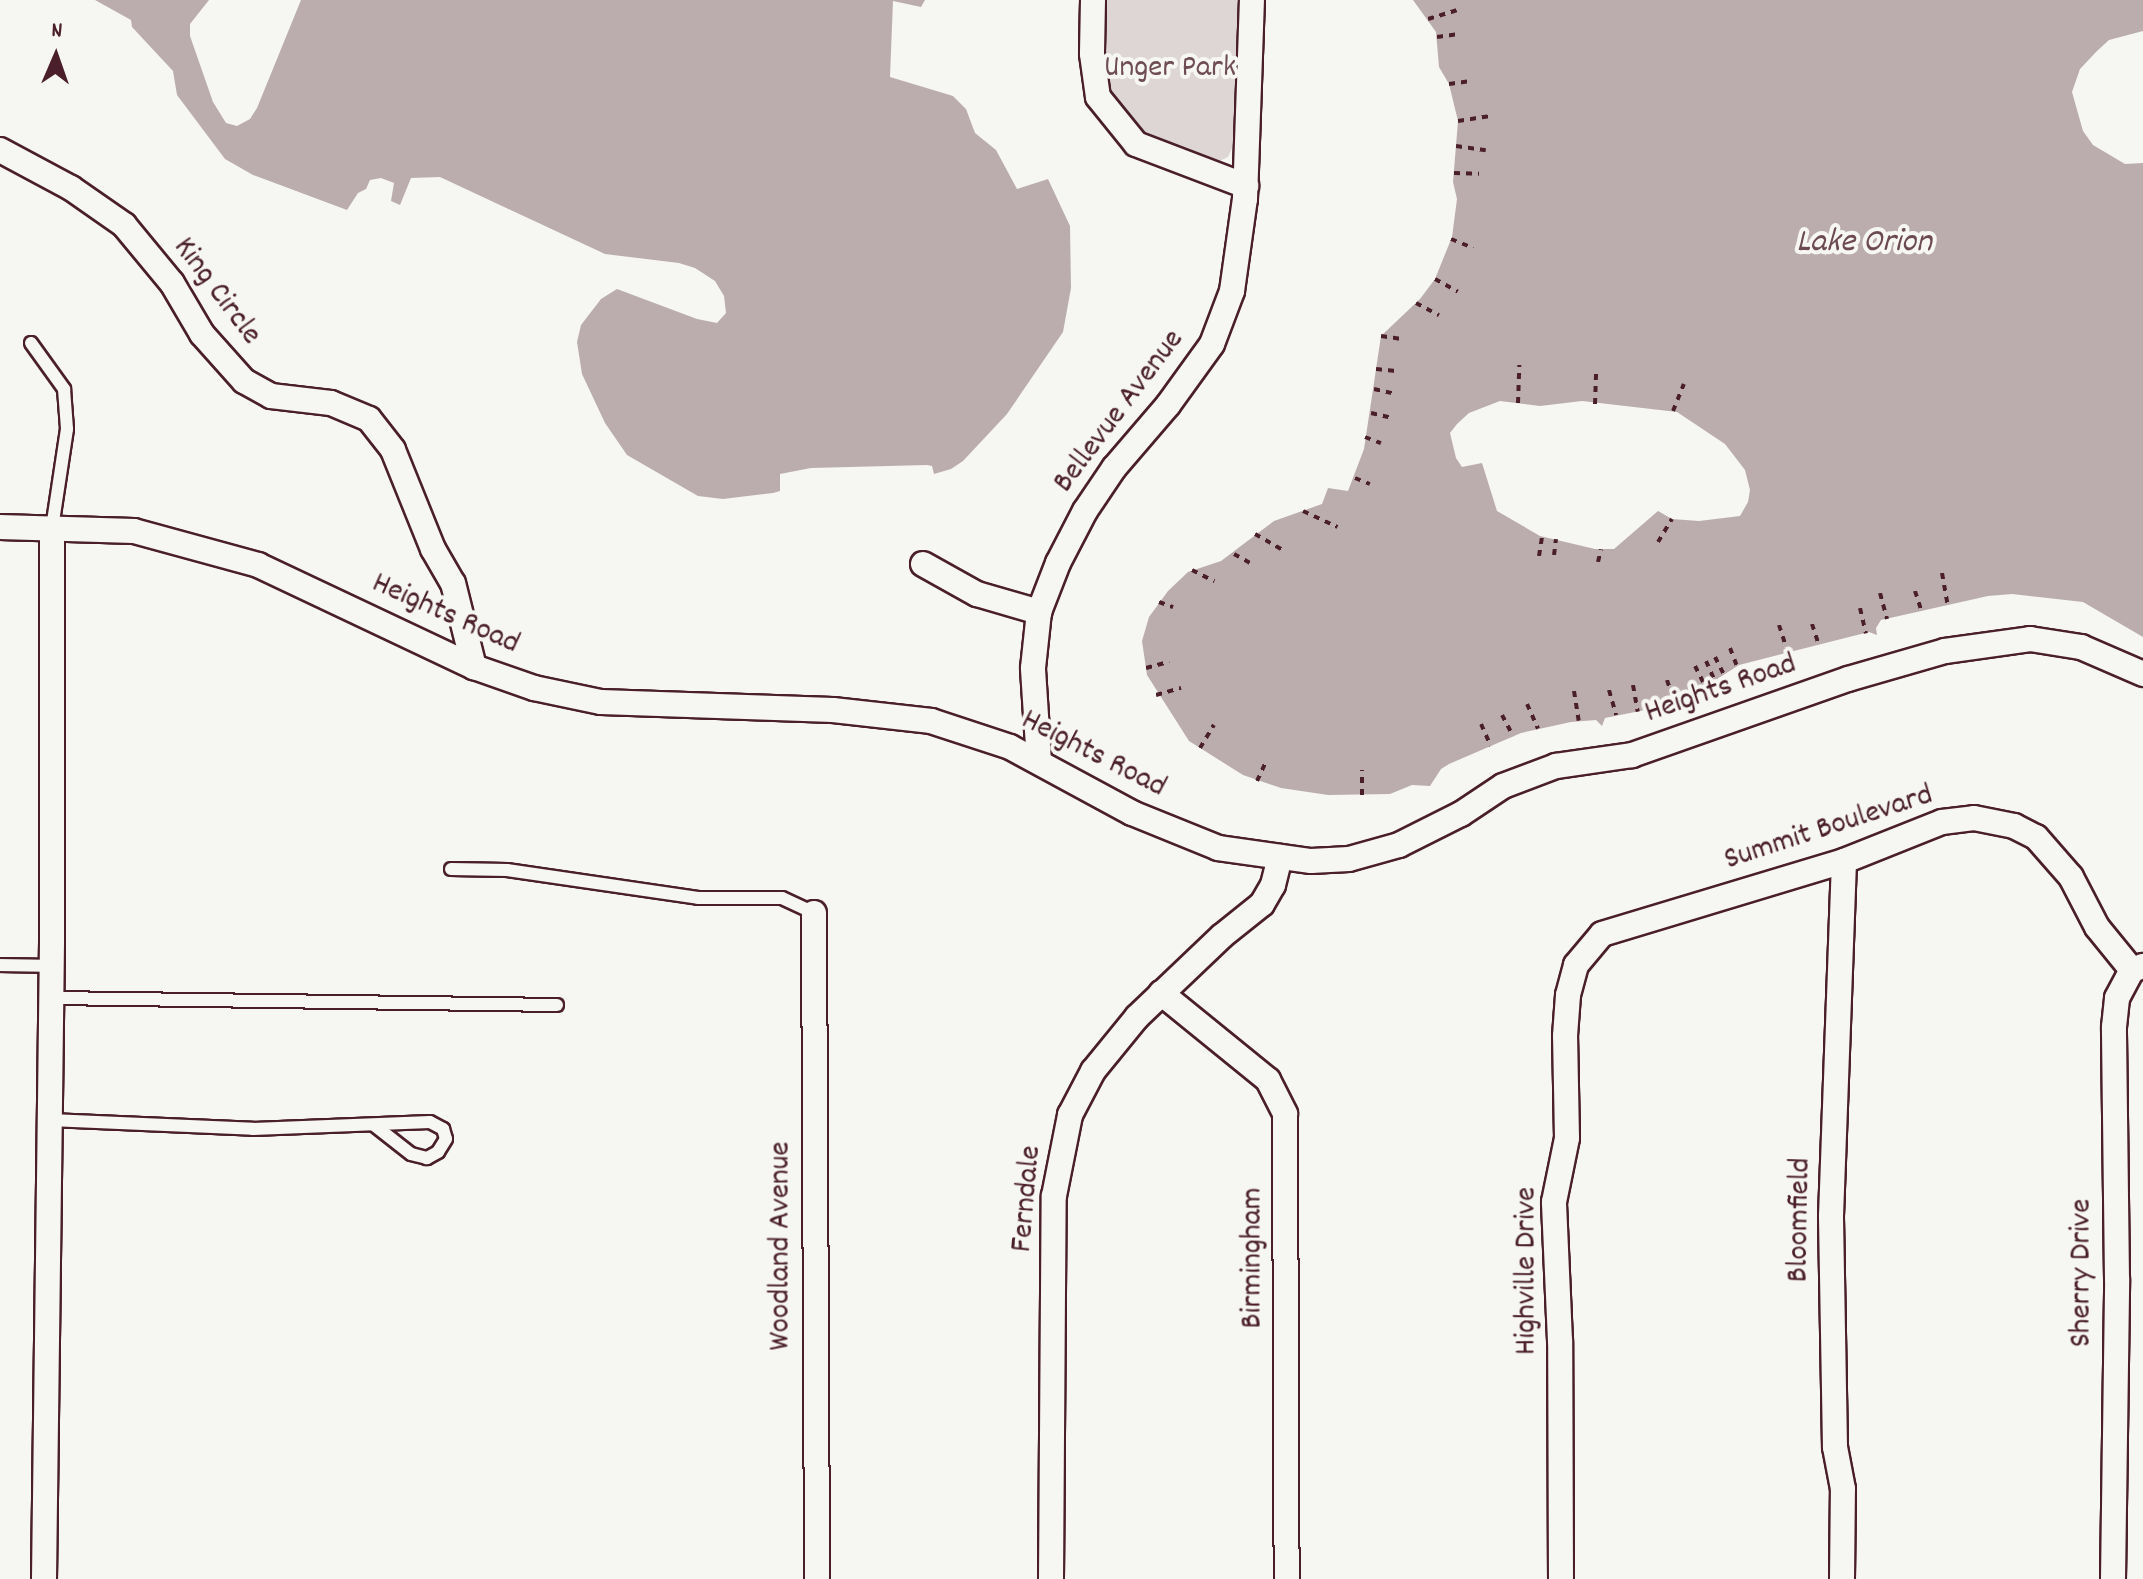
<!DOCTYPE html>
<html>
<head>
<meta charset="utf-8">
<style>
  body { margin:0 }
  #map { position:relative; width:2143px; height:1579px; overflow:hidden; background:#f6f6f2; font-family:Dekko,sans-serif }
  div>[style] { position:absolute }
  .green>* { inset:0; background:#ddd6d5 }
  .water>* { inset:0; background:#bbadae }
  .path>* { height:4px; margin-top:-2px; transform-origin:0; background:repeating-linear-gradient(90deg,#4a1f2b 0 6px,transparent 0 12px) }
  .roads { filter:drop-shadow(2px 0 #4a1f2b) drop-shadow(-2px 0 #4a1f2b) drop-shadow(0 2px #4a1f2b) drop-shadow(0 -2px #4a1f2b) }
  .service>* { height:12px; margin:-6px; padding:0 6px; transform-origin:6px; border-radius:6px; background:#f6f6f2 }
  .minor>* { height:24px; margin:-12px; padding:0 12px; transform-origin:12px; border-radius:12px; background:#f6f6f2 }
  span { translate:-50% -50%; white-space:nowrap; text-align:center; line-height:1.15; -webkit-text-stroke:8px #f6f6f2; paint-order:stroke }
  .park-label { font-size:32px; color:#6f4d56 }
  .street-label { font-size:32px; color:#4a1f2b }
  .water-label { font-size:34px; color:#6c4a52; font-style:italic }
  .north { position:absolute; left:16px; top:16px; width:80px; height:80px; -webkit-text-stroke:6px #f6f6f2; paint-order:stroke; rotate:2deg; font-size:22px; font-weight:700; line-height:32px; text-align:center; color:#4a1f2b }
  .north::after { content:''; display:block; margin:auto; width:28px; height:36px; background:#4a1f2b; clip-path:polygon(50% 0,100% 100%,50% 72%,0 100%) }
</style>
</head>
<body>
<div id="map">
  <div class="green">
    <i style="clip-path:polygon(1096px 0,1241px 0,1238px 135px,1228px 157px,1215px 163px,1146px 140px,1113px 111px,1095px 15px)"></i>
  </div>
  <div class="water">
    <i style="clip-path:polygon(95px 0,209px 0,190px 24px,190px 36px,213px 102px,226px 123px,237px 126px,250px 119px,257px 108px,301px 0,925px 0,921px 7px,893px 1px,890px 77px,953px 96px,966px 109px,975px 133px,996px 150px,1017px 189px,1048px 179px,1070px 226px,1071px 288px,1063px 332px,1007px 414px,963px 461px,951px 469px,934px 474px,932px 466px,927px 465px,811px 468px,780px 474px,780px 491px,773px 493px,723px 499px,698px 496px,627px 455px,605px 423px,582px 374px,577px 342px,581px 325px,601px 299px,617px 289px,697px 319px,717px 323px,726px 313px,724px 296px,715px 281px,695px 268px,679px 263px,605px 254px,440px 177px,411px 178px,400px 205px,391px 201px,394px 183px,381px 178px,370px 180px,366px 189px,358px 193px,347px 210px,253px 175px,225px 159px,177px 95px,173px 71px,132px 27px,131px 20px)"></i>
    <i style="clip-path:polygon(evenodd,1413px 0,2143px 0,2143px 31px,2109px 40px,2097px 51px,2080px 69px,2072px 92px,2083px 131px,2093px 145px,2125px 164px,2143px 163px,2143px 637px,2083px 602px,2012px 594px,1988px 596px,1881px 620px,1876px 628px,1877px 635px,1869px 632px,1739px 665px,1711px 683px,1655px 708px,1605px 718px,1602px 726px,1596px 720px,1571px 722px,1521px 733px,1449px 764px,1441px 769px,1430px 786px,1412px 785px,1390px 794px,1328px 795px,1281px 788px,1243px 775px,1189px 741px,1147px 675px,1142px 641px,1149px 617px,1168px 591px,1188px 572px,1221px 561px,1274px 521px,1322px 504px,1328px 488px,1348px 491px,1364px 449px,1381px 336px,1420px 299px,1435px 279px,1452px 237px,1457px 199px,1453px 182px,1458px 121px,1449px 84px,1439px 67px,1436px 32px,1413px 0,1582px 401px,1677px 412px,1725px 444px,1745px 470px,1750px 490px,1748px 502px,1740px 516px,1699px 521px,1672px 519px,1658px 511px,1614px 549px,1595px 549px,1540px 536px,1497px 511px,1482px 463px,1462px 467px,1456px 458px,1450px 433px,1457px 424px,1469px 413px,1500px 401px,1540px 406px,1582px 401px)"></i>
  </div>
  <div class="path">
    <i style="left:1428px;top:19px;width:30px;rotate:-17deg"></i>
    <i style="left:1437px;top:37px;width:22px;rotate:-8deg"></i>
    <i style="left:1449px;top:84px;width:22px;rotate:-8deg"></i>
    <i style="left:1458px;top:121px;width:31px;rotate:-9deg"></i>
    <i style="left:1456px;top:146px;width:30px;rotate:8deg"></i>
    <i style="left:1454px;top:173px;width:25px;rotate:2deg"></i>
    <i style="left:1451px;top:239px;width:24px;rotate:22deg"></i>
    <i style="left:1435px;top:279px;width:26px;rotate:29deg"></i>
    <i style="left:1416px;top:303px;width:26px;rotate:28deg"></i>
    <i style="left:1381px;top:336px;width:21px;rotate:8deg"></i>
    <i style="left:1376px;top:369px;width:20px;rotate:6deg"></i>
    <i style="left:1374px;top:389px;width:23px;rotate:13deg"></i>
    <i style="left:1518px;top:403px;width:38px;rotate:-88deg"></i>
    <i style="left:1595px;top:404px;width:35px;rotate:-88deg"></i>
    <i style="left:1673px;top:411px;width:29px;rotate:-68deg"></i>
    <i style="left:1371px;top:413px;width:22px;rotate:13deg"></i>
    <i style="left:1365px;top:437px;width:17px;rotate:21deg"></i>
    <i style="left:1355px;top:478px;width:16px;rotate:22deg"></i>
    <i style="left:1303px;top:511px;width:38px;rotate:25deg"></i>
    <i style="left:1255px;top:534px;width:34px;rotate:30deg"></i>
    <i style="left:1658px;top:542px;width:27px;rotate:-59deg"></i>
    <i style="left:1234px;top:554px;width:21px;rotate:29deg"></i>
    <i style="left:1554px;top:555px;width:16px;rotate:-83deg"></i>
    <i style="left:1539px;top:556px;width:20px;rotate:-81deg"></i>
    <i style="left:1598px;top:562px;width:13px;rotate:-77deg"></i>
    <i style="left:1192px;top:570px;width:25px;rotate:27deg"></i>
    <i style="left:1942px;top:573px;width:35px;rotate:80deg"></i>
    <i style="left:1915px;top:591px;width:23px;rotate:72deg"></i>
    <i style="left:1880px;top:593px;width:27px;rotate:75deg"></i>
    <i style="left:1159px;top:602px;width:15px;rotate:20deg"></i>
    <i style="left:1860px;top:608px;width:26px;rotate:77deg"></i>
    <i style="left:1812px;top:624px;width:22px;rotate:72deg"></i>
    <i style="left:1779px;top:625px;width:28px;rotate:72deg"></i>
    <i style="left:1730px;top:648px;width:19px;rotate:69deg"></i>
    <i style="left:1715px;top:657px;width:20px;rotate:63deg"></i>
    <i style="left:1706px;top:661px;width:22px;rotate:66deg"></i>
    <i style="left:1695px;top:666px;width:22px;rotate:63deg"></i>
    <i style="left:1146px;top:668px;width:24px;rotate:-15deg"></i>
    <i style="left:1667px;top:680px;width:20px;rotate:72deg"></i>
    <i style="left:1633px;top:685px;width:27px;rotate:80deg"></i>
    <i style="left:1609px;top:690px;width:26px;rotate:74deg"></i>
    <i style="left:1574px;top:691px;width:30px;rotate:81deg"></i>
    <i style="left:1156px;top:695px;width:26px;rotate:-16deg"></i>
    <i style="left:1527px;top:704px;width:27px;rotate:66deg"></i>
    <i style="left:1502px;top:715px;width:24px;rotate:62deg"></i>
    <i style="left:1481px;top:724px;width:24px;rotate:66deg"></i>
    <i style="left:1200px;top:748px;width:27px;rotate:-59deg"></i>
    <i style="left:1257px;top:781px;width:21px;rotate:-65deg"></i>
    <i style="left:1362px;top:795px;width:25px;rotate:-90deg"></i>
  </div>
  <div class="roads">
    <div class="service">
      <i style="left:31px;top:343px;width:57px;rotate:54.3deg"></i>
      <i style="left:64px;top:389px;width:40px;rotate:85.7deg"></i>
      <i style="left:67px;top:429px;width:100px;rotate:98.6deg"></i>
      <i style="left:451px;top:869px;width:56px;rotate:1deg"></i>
      <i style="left:507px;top:870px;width:193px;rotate:8.3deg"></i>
      <i style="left:698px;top:898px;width:84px"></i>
      <i style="left:782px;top:898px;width:35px;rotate:25deg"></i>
      <i style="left:0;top:965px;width:52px;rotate:1.1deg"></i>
      <i style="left:51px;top:998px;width:506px;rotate:0.79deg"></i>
      <i style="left:50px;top:1120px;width:203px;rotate:2.5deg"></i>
      <i style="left:253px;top:1129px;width:177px;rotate:-2.3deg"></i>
      <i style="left:430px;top:1122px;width:15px;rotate:28deg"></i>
      <i style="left:443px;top:1129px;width:10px;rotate:73deg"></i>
      <i style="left:446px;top:1139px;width:15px;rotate:122deg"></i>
      <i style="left:438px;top:1152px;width:13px;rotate:151deg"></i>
      <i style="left:427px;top:1158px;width:16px;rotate:-166deg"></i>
      <i style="left:411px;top:1154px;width:47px;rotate:-141.9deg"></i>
    </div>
    <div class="minor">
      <i style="left:1093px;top:0;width:54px;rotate:91.1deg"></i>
      <i style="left:1092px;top:54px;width:43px;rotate:82.1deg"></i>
      <i style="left:1098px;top:97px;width:60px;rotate:51deg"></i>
      <i style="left:1136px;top:144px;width:118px;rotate:20.9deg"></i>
      <i style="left:0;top:150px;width:81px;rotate:28.2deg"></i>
      <i style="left:71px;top:188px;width:65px;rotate:34.9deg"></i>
      <i style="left:124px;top:225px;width:75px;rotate:50.4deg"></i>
      <i style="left:172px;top:283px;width:59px;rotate:59.5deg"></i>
      <i style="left:202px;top:334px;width:63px;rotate:48.2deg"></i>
      <i style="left:244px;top:381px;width:31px;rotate:29deg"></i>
      <i style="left:271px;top:396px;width:60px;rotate:6.7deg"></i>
      <i style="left:331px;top:403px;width:41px;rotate:22.8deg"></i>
      <i style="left:369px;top:419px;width:39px;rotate:52deg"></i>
      <i style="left:393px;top:450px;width:107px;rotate:68deg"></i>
      <i style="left:433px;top:549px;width:39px;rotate:60deg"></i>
      <i style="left:453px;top:583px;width:87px;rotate:76deg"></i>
      <i style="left:0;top:527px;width:134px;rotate:1.7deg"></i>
      <i style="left:134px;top:531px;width:129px;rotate:15.3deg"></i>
      <i style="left:258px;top:565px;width:239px;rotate:25.3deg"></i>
      <i style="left:474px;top:667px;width:64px;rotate:19.3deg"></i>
      <i style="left:534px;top:688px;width:68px;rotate:11.8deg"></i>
      <i style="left:601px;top:702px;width:232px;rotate:2deg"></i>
      <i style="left:833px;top:710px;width:99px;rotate:6.4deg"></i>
      <i style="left:931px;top:721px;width:83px;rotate:18.2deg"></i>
      <i style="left:1010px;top:747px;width:139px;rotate:28.4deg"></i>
      <i style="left:1132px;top:813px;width:93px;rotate:22.1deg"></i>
      <i style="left:1218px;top:848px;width:94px;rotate:8deg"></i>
      <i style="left:1311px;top:861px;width:38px;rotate:-3deg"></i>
      <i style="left:1349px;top:859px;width:52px;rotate:-15.6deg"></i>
      <i style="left:1399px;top:845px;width:69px;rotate:-26.6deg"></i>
      <i style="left:1461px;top:814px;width:50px;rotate:-33.7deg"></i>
      <i style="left:1503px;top:786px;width:57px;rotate:-20.7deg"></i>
      <i style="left:1556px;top:766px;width:77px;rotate:-8.2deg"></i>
      <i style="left:1632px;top:755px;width:229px;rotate:-19.4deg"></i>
      <i style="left:1848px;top:679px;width:101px;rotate:-16.1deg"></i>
      <i style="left:1945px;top:651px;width:86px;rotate:-8deg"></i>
      <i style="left:2030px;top:639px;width:52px;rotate:8.9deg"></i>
      <i style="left:2081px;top:647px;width:68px;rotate:23.5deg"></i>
      <i style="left:923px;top:564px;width:62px;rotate:29.1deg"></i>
      <i style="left:977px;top:594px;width:65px;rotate:16.2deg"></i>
      <i style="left:1039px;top:762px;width:94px;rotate:-93.7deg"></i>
      <i style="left:1033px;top:668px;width:56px;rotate:-83.9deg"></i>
      <i style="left:1039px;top:612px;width:53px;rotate:-68.8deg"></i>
      <i style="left:1058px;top:563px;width:59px;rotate:-62.6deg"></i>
      <i style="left:1085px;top:511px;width:52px;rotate:-56deg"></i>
      <i style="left:1114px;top:468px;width:83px;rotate:-49.4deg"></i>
      <i style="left:1168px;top:405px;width:75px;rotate:-54.2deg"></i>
      <i style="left:1212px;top:344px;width:57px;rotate:-69.3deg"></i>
      <i style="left:1232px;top:291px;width:93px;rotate:-82deg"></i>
      <i style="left:1245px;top:199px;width:199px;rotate:-88deg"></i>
      <i style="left:814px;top:913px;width:666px;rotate:89.74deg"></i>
      <i style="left:1161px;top:993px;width:138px;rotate:39.1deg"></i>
      <i style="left:1268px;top:1080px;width:38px;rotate:63deg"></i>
      <i style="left:1285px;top:1114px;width:465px;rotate:89.8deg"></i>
      <i style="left:44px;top:1579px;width:637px;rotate:-89.28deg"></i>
      <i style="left:52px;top:942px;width:414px;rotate:-90deg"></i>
      <i style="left:1051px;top:1579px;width:383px;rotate:-89.6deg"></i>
      <i style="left:1054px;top:1196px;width:83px;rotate:-78.8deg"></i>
      <i style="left:1070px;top:1115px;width:50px;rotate:-62.4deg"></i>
      <i style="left:1093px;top:1071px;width:70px;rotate:-50.8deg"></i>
      <i style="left:1137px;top:1017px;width:117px;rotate:-43.6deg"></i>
      <i style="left:1222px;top:936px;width:51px;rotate:-38.7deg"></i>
      <i style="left:1262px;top:904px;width:22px;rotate:-60deg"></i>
      <i style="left:1273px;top:885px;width:29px;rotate:-76deg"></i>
      <i style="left:1561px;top:1579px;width:238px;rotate:-90.2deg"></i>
      <i style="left:1560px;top:1341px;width:139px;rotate:-92.5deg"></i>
      <i style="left:1554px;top:1202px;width:65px;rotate:-78.5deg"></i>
      <i style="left:1567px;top:1138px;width:102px;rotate:-91.1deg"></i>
      <i style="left:1565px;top:1036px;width:41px;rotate:-85.8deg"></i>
      <i style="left:1568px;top:995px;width:31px;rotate:-75deg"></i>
      <i style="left:1576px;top:965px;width:40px;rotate:-50deg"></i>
      <i style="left:1602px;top:934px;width:253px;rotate:-16.8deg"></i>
      <i style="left:1844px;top:861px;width:105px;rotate:-21.7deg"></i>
      <i style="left:1942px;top:822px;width:32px;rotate:-7deg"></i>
      <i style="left:1974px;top:818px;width:41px;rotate:11.3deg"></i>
      <i style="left:2014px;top:826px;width:25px;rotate:27deg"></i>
      <i style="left:2036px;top:837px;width:53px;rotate:48.8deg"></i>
      <i style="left:2071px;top:877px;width:56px;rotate:62.5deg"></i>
      <i style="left:2097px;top:927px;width:55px;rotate:50.9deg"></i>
      <i style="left:2132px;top:970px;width:12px;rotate:-20deg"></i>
      <i style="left:1842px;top:1579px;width:90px;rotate:-89.4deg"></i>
      <i style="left:1843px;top:1489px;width:43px;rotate:-100.8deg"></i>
      <i style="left:1835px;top:1447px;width:231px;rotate:-91deg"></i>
      <i style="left:1831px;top:1216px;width:355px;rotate:-87.9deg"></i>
      <i style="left:2113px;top:1579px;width:300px;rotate:-89.2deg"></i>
      <i style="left:2117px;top:1279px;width:252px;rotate:-90.7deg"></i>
      <i style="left:2114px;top:1027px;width:29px;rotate:-84deg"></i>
      <i style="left:2117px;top:998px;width:32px;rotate:-62deg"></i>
    </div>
  </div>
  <div class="park-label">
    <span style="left:1170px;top:69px">Unger Park</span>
  </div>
  <div class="street-label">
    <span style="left:216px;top:292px;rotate:53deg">King Circle</span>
    <span style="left:1120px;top:412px;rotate:-53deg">Bellevue Avenue</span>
    <span style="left:445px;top:615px;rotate:24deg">Heights Road</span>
    <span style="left:1721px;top:690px;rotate:-19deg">Heights Road</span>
    <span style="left:1093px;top:755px;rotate:27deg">Heights Road</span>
    <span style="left:1829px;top:829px;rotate:-18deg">Summit Boulevard</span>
    <span style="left:1028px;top:1199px;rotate:-85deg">Ferndale</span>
    <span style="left:1801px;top:1220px;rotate:-89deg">Bloomfield</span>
    <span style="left:782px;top:1246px;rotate:-90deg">Woodland Avenue</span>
    <span style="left:1254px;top:1258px;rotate:-90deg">Birmingham</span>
    <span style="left:1528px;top:1271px;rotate:-90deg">Highville Drive</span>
    <span style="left:2083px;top:1273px;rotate:-90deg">Sherry Drive</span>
  </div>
  <div class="water-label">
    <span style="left:1864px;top:244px">Lake Orion</span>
  </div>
  <div class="north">N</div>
</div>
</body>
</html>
